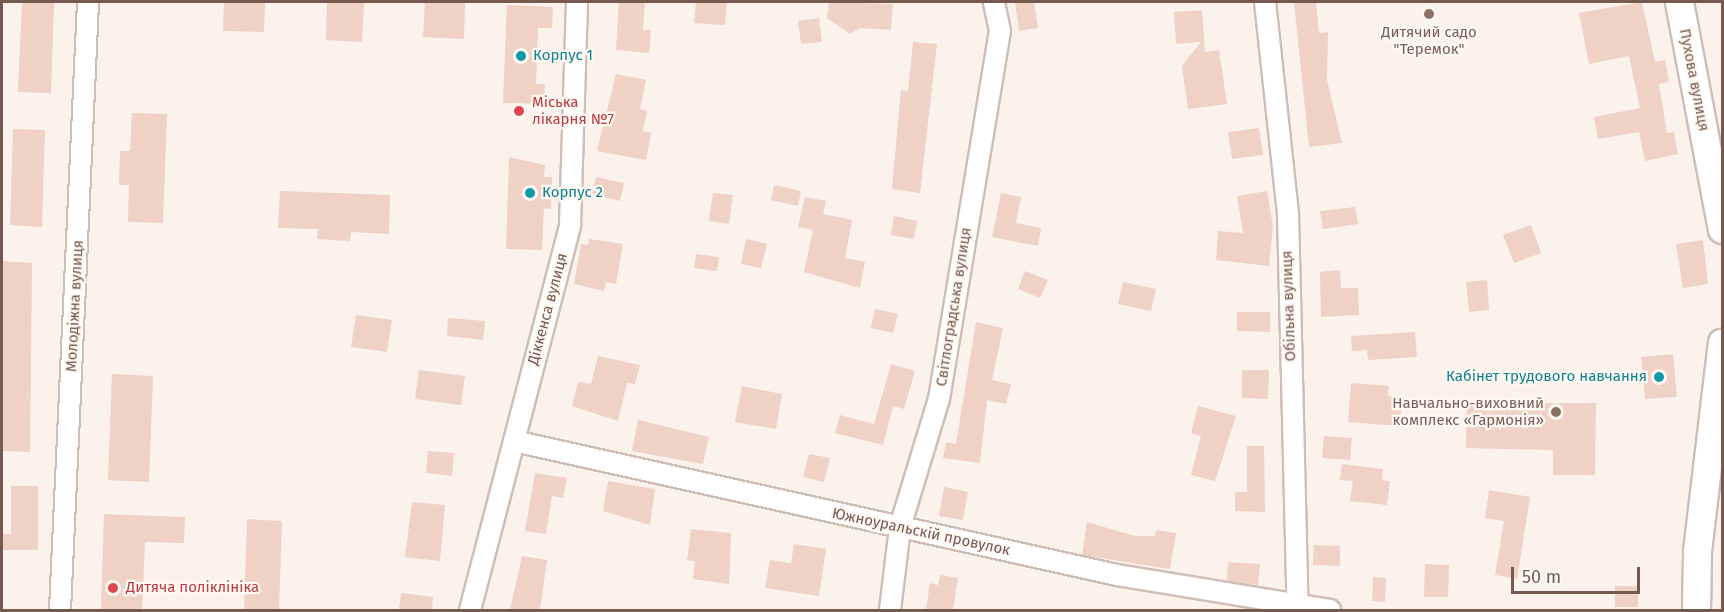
<!DOCTYPE html>
<html>
<head>
<meta charset="utf-8">
<style>
  body { margin:0 }
  #map { position:relative; width:1724px; height:612px; overflow:hidden; background:#fbf3eb; font-family:"Fira Sans",sans-serif }
  div>[style] { position:absolute }
  .building>* { inset:0; background:#efd1c5 }
  .roads { filter:drop-shadow(2px 0 #d0bdb3) drop-shadow(-2px 0 #d0bdb3) drop-shadow(0 2px #d0bdb3) drop-shadow(0 -2px #d0bdb3) }
  .minor>* { height:20px; margin:-10px; padding:0 10px; transform-origin:10px; border-radius:10px; background:#fff }
  .secondary>* { height:27px; margin:-13.5px; padding:0 13.5px; transform-origin:13.5px; border-radius:13.5px; background:#fff }
  .dots>* { width:16px; height:16px; translate:-50% -50%; box-sizing:border-box; border:3px solid #fef8f2; border-radius:50% }
  span { translate:-50% -50%; white-space:nowrap; text-align:center; line-height:1.15; -webkit-text-stroke:4.5px #fef8f2; paint-order:stroke }
  .education-label { font-size:15px; color:#785e54 }
  .right { translate:-100% -50%; text-align:right }
  .culture-label { font-size:15px; color:#0d838f }
  .left { translate:0 -50%; text-align:left }
  .street-label { font-size:15px; color:#76594f }
  .health-label { font-size:15px; color:#be3a42 }
  .frame { position:absolute; inset:0; border:3px solid #76594f; pointer-events:none }
  .scale { position:absolute; left:1511px; top:567px; width:129px; height:27px; box-sizing:border-box; border:3px solid #76594f; border-top:0; padding-left:8px; font-size:18px; line-height:21px; white-space:nowrap; color:#76594f; -webkit-text-stroke:4px #fef8f2; paint-order:stroke }
</style>
</head>
<body>
<div id="map">
  <div class="building">
    <i style="clip-path:polygon(22px 2px,54px 2px,51px 93px,18px 92px)"></i>
    <i style="clip-path:polygon(224px 2px,265px 2px,264px 32px,223px 31px)"></i>
    <i style="clip-path:polygon(327px 2px,364px 2px,362px 42px,326px 40px)"></i>
    <i style="clip-path:polygon(425px 2px,465px 2px,464px 39px,423px 37px)"></i>
    <i style="clip-path:polygon(619px 2px,645px 2px,643px 30px,651px 30px,649px 53px,616px 50px)"></i>
    <i style="clip-path:polygon(696px 2px,727px 2px,725px 25px,694px 23px)"></i>
    <i style="clip-path:polygon(829px 2px,893px 4px,891px 30px,860px 28px,850px 34px,827px 18px)"></i>
    <i style="clip-path:polygon(1015px 2px,1034px 2px,1038px 28px,1019px 31px)"></i>
    <i style="clip-path:polygon(1294px 2px,1316px 2px,1319px 33px,1328px 32px,1327px 80px,1342px 143px,1309px 147px)"></i>
    <i style="clip-path:polygon(1642px 2px,1655px 62px,1665px 60px,1669px 82px,1659px 84px,1667px 133px,1674px 132px,1678px 154px,1645px 161px,1639px 132px,1598px 139px,1594px 117px,1640px 108px,1629px 56px,1589px 64px,1579px 13px)"></i>
    <i style="clip-path:polygon(507px 5px,553px 7px,552px 28px,538px 28px,536px 84px,545px 84px,544px 104px,503px 103px)"></i>
    <i style="clip-path:polygon(1202px 10px,1205px 52px,1219px 50px,1227px 104px,1188px 109px,1182px 66px,1201px 42px,1176px 44px,1174px 12px)"></i>
    <i style="clip-path:polygon(819px 18px,822px 42px,801px 44px,798px 21px)"></i>
    <i style="clip-path:polygon(913px 42px,937px 44px,920px 193px,892px 189px,901px 90px,908px 91px)"></i>
    <i style="clip-path:polygon(616px 74px,646px 80px,640px 109px,647px 111px,643px 131px,651px 133px,646px 160px,597px 151px)"></i>
    <i style="clip-path:polygon(132px 113px,167px 114px,163px 223px,128px 222px,129px 185px,119px 185px,120px 151px,130px 151px)"></i>
    <i style="clip-path:polygon(1259px 128px,1263px 155px,1232px 159px,1228px 132px)"></i>
    <i style="clip-path:polygon(13px 129px,45px 130px,42px 227px,10px 225px)"></i>
    <i style="clip-path:polygon(509px 157px,545px 165px,544px 177px,552px 177px,551px 209px,544px 208px,542px 250px,506px 249px)"></i>
    <i style="clip-path:polygon(596px 177px,624px 183px,620px 201px,592px 194px)"></i>
    <i style="clip-path:polygon(774px 185px,801px 191px,798px 206px,771px 200px)"></i>
    <i style="clip-path:polygon(280px 191px,390px 195px,389px 234px,351px 232px,350px 241px,317px 239px,318px 229px,278px 228px)"></i>
    <i style="clip-path:polygon(1267px 191px,1273px 226px,1269px 266px,1216px 260px,1218px 231px,1243px 233px,1237px 196px)"></i>
    <i style="clip-path:polygon(713px 193px,733px 195px,729px 224px,709px 221px)"></i>
    <i style="clip-path:polygon(1001px 193px,1021px 197px,1016px 223px,1041px 228px,1038px 246px,992px 237px)"></i>
    <i style="clip-path:polygon(805px 197px,826px 201px,823px 214px,852px 220px,845px 258px,865px 262px,860px 288px,804px 272px,813px 230px,798px 227px)"></i>
    <i style="clip-path:polygon(1355px 207px,1358px 224px,1323px 229px,1320px 211px)"></i>
    <i style="clip-path:polygon(894px 216px,917px 221px,914px 239px,891px 235px)"></i>
    <i style="clip-path:polygon(1531px 225px,1541px 253px,1514px 263px,1503px 235px)"></i>
    <i style="clip-path:polygon(589px 239px,623px 244px,616px 284px,606px 282px,604px 291px,574px 284px,581px 244px,588px 245px)"></i>
    <i style="clip-path:polygon(746px 239px,767px 244px,761px 268px,741px 264px)"></i>
    <i style="clip-path:polygon(1703px 240px,1708px 284px,1683px 288px,1676px 244px)"></i>
    <i style="clip-path:polygon(696px 254px,719px 257px,717px 271px,694px 268px)"></i>
    <i style="clip-path:polygon(2px 261px,32px 263px,30px 452px,2px 451px)"></i>
    <i style="clip-path:polygon(1340px 270px,1341px 288px,1358px 288px,1359px 315px,1321px 317px,1320px 272px)"></i>
    <i style="clip-path:polygon(1025px 271px,1048px 280px,1040px 298px,1018px 289px)"></i>
    <i style="clip-path:polygon(1487px 280px,1489px 310px,1469px 312px,1466px 282px)"></i>
    <i style="clip-path:polygon(1123px 282px,1156px 289px,1151px 311px,1118px 304px)"></i>
    <i style="clip-path:polygon(875px 309px,898px 314px,893px 333px,871px 328px)"></i>
    <i style="clip-path:polygon(1237px 312px,1270px 312px,1270px 332px,1237px 331px)"></i>
    <i style="clip-path:polygon(356px 315px,392px 320px,387px 352px,351px 347px)"></i>
    <i style="clip-path:polygon(448px 318px,485px 321px,483px 340px,447px 336px)"></i>
    <i style="clip-path:polygon(976px 322px,1003px 328px,992px 380px,1011px 384px,1006px 404px,987px 400px,980px 463px,943px 458px,946px 442px,956px 444px)"></i>
    <i style="clip-path:polygon(1415px 332px,1417px 357px,1368px 360px,1367px 350px,1352px 351px,1351px 336px)"></i>
    <i style="clip-path:polygon(1673px 354px,1677px 397px,1645px 399px,1641px 357px)"></i>
    <i style="clip-path:polygon(598px 356px,640px 365px,635px 384px,627px 383px,618px 421px,572px 406px,578px 382px,591px 384px)"></i>
    <i style="clip-path:polygon(891px 364px,915px 371px,904px 409px,893px 406px,883px 445px,835px 433px,840px 415px,874px 424px)"></i>
    <i style="clip-path:polygon(419px 370px,465px 376px,461px 405px,415px 399px)"></i>
    <i style="clip-path:polygon(1242px 370px,1269px 370px,1268px 399px,1242px 398px)"></i>
    <i style="clip-path:polygon(112px 374px,153px 376px,149px 482px,108px 480px)"></i>
    <i style="clip-path:polygon(1351px 383px,1389px 386px,1388px 396px,1402px 398px,1400px 426px,1348px 422px)"></i>
    <i style="clip-path:polygon(742px 386px,782px 394px,776px 429px,735px 422px)"></i>
    <i style="clip-path:polygon(1596px 403px,1595px 475px,1553px 475px,1553px 450px,1466px 448px,1467px 404px)"></i>
    <i style="clip-path:polygon(1198px 406px,1236px 416px,1215px 481px,1191px 475px,1201px 436px,1191px 433px)"></i>
    <i style="clip-path:polygon(638px 420px,709px 437px,703px 464px,632px 451px)"></i>
    <i style="clip-path:polygon(1324px 436px,1352px 438px,1350px 460px,1322px 458px)"></i>
    <i style="clip-path:polygon(1247px 446px,1264px 446px,1265px 512px,1235px 511px,1235px 492px,1247px 492px)"></i>
    <i style="clip-path:polygon(428px 451px,454px 453px,452px 476px,426px 473px)"></i>
    <i style="clip-path:polygon(809px 454px,830px 458px,824px 482px,803px 477px)"></i>
    <i style="clip-path:polygon(1342px 464px,1383px 469px,1382px 480px,1390px 481px,1387px 505px,1350px 501px,1353px 481px,1340px 480px)"></i>
    <i style="clip-path:polygon(535px 473px,567px 478px,563px 498px,552px 496px,546px 534px,525px 531px)"></i>
    <i style="clip-path:polygon(608px 481px,655px 489px,650px 525px,603px 511px)"></i>
    <i style="clip-path:polygon(11px 486px,38px 486px,38px 550px,2px 550px,2px 534px,11px 534px)"></i>
    <i style="clip-path:polygon(944px 487px,968px 492px,963px 520px,939px 516px)"></i>
    <i style="clip-path:polygon(1489px 490px,1530px 497px,1517px 579px,1495px 575px,1504px 521px,1485px 518px)"></i>
    <i style="clip-path:polygon(412px 502px,445px 505px,440px 561px,405px 557px)"></i>
    <i style="clip-path:polygon(104px 514px,185px 517px,184px 543px,145px 542px,142px 610px,101px 610px)"></i>
    <i style="clip-path:polygon(247px 519px,282px 521px,279px 610px,244px 610px)"></i>
    <i style="clip-path:polygon(1087px 522px,1135px 536px,1155px 536px,1156px 530px,1176px 533px,1170px 569px,1082px 555px)"></i>
    <i style="clip-path:polygon(691px 529px,731px 533px,729px 584px,693px 579px,695px 561px,687px 560px)"></i>
    <i style="clip-path:polygon(794px 544px,826px 549px,819px 596px,765px 588px,770px 560px,791px 563px)"></i>
    <i style="clip-path:polygon(1314px 545px,1340px 546px,1340px 566px,1313px 565px)"></i>
    <i style="clip-path:polygon(522px 556px,547px 560px,540px 610px,510px 610px)"></i>
    <i style="clip-path:polygon(1228px 562px,1260px 564px,1258px 585px,1227px 581px)"></i>
    <i style="clip-path:polygon(1425px 564px,1449px 565px,1448px 597px,1424px 597px)"></i>
    <i style="clip-path:polygon(940px 575px,958px 578px,953px 610px,926px 610px,930px 583px,938px 585px)"></i>
    <i style="clip-path:polygon(1373px 577px,1386px 578px,1385px 602px,1372px 601px)"></i>
    <i style="clip-path:polygon(1615px 586px,1638px 586px,1638px 607px,1615px 607px)"></i>
    <i style="clip-path:polygon(401px 593px,433px 597px,432px 610px,399px 610px)"></i>
  </div>
  <div class="roads">
    <div class="minor">
      <i style="left:1265px;top:2px;width:213px;rotate:83.8deg"></i>
      <i style="left:1288px;top:214px;width:396px;rotate:88.6deg"></i>
      <i style="left:514px;top:441px;width:618px;rotate:12.53deg"></i>
      <i style="left:1117px;top:575px;width:216px;rotate:9.3deg"></i>
      <i style="left:60px;top:610px;width:609px;rotate:-87.36deg"></i>
      <i style="left:470px;top:610px;width:398px;rotate:-75.4deg"></i>
      <i style="left:570px;top:225px;width:223px;rotate:-88.2deg"></i>
      <i style="left:890px;top:610px;width:84px;rotate:-83.1deg"></i>
      <i style="left:900px;top:527px;width:134px;rotate:-73.1deg"></i>
      <i style="left:939px;top:399px;width:373px;rotate:-80.6deg"></i>
      <i style="left:1000px;top:31px;width:30px;rotate:-102deg"></i>
    </div>
    <div class="secondary">
      <i style="left:1679px;top:2px;width:231px;rotate:79.3deg"></i>
      <i style="left:1696px;top:610px;width:59px;rotate:-89deg"></i>
      <i style="left:1697px;top:551px;width:210px;rotate:-83.2deg"></i>
    </div>
  </div>
  <div class="dots">
    <i style="left:1429px;top:14px;background:#8d6e63"></i>
    <i style="left:521px;top:56px;background:#0f9aa8"></i>
    <i style="left:519px;top:111px;background:#e0444e"></i>
    <i style="left:530px;top:193px;background:#0f9aa8"></i>
    <i style="left:1659px;top:377px;background:#0f9aa8"></i>
    <i style="left:1556px;top:412px;background:#8d6e63"></i>
    <i style="left:113px;top:588px;background:#e0444e"></i>
  </div>
  <div class="education-label">
    <span style="left:1429px;top:41px">Дитячий садо<br>"Теремок"</span>
    <span class="right" style="left:1544px;top:412px">Навчально-виховний<br>комплекс «Гармонія»</span>
  </div>
  <div class="culture-label">
    <span class="left" style="left:533px;top:56px">Корпус 1</span>
    <span class="left" style="left:542px;top:193px">Корпус 2</span>
    <span class="right" style="left:1647px;top:377px">Кабінет трудового навчання</span>
  </div>
  <div class="street-label">
    <span style="left:1694px;top:80px;rotate:79deg">Пухова вулиця</span>
    <span style="left:75px;top:306px;rotate:-87deg">Молодіжна вулиця</span>
    <span style="left:1289px;top:306px;rotate:-92deg">Обільна вулиця</span>
    <span style="left:954px;top:307px;rotate:-81deg">Світлоградська вулиця</span>
    <span style="left:548px;top:309px;rotate:-75deg">Діккенса вулиця</span>
    <span style="left:921px;top:532px;rotate:12deg">Южноуральскій провулок</span>
  </div>
  <div class="health-label">
    <span class="left" style="left:532px;top:111px">Міська<br>лікарня №7</span>
    <span class="left" style="left:126px;top:588px">Дитяча поліклініка</span>
  </div>
  <div class="frame"></div>
  <div class="scale">50 m</div>
</div>
</body>
</html>
